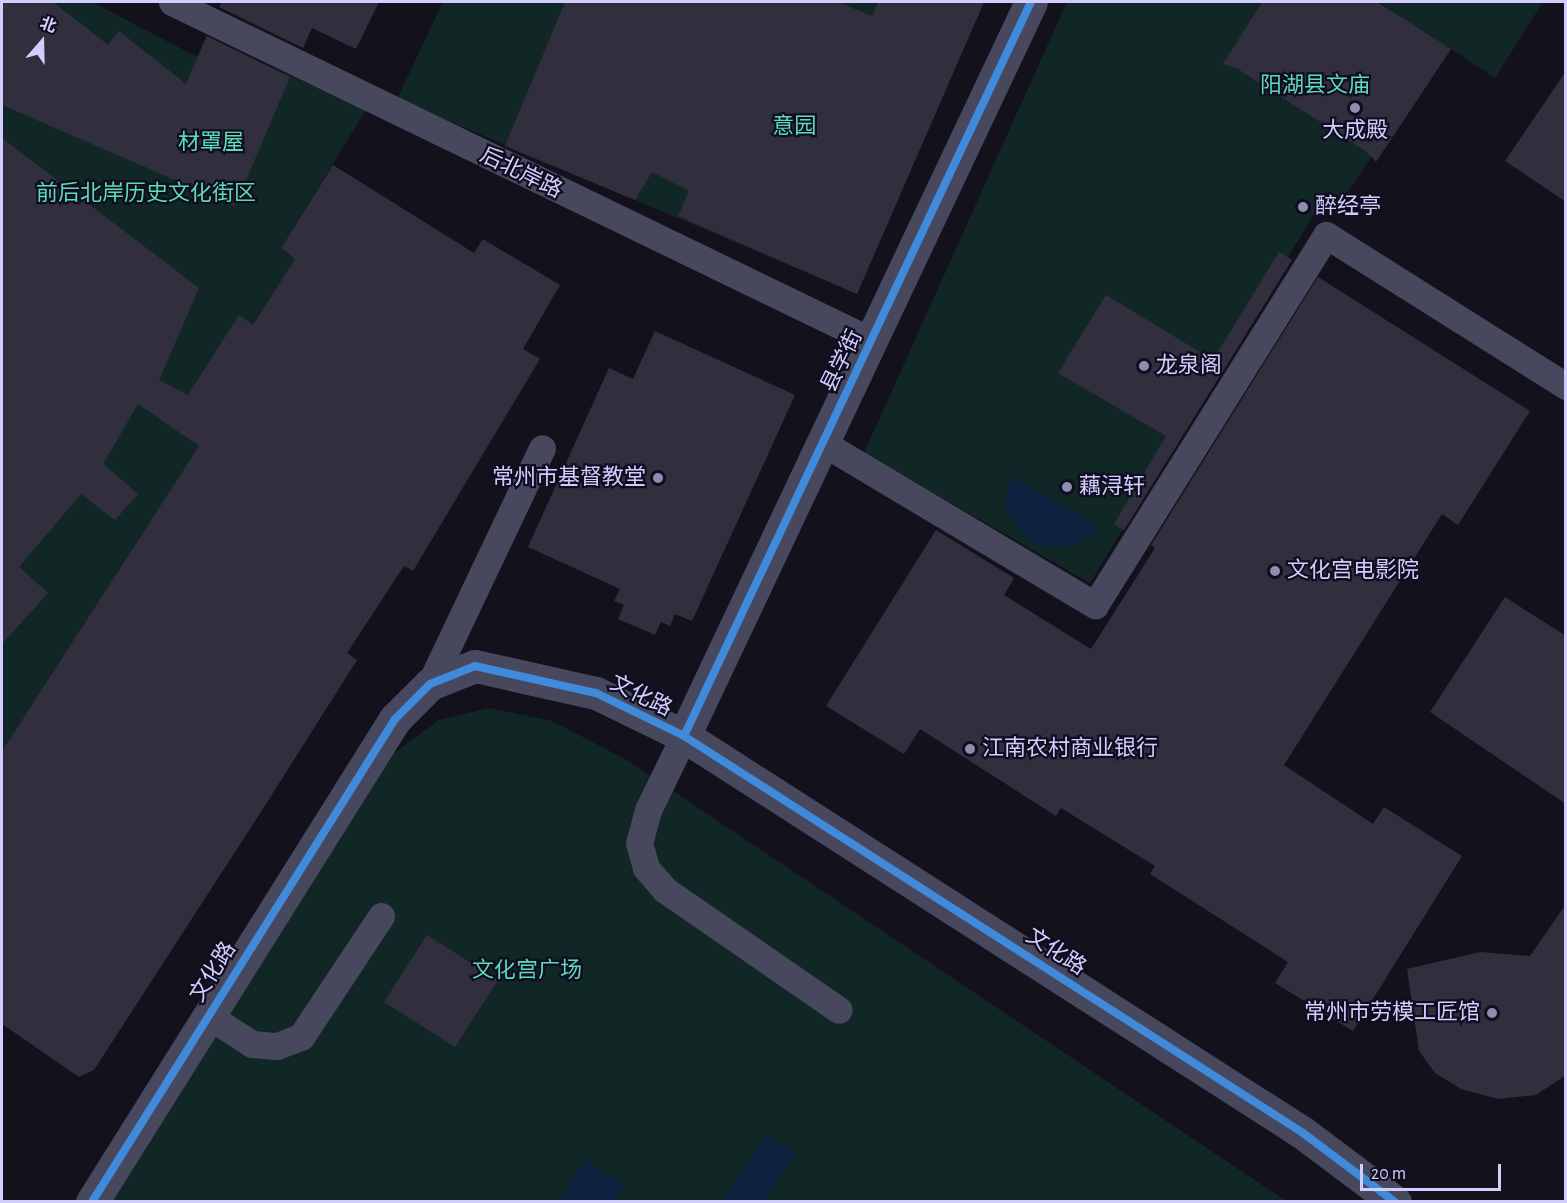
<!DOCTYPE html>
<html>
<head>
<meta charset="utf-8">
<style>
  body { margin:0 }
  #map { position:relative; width:1567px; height:1203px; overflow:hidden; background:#13111c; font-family:"Alegreya Sans","Noto Sans SC",sans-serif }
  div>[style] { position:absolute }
  .green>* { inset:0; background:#112726 }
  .water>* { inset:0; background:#0e2340 }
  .building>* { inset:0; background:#312f3e }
  .service>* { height:27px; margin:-13.5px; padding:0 13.5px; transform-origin:13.5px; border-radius:13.5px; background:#47475d }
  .minor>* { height:33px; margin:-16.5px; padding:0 16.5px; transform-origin:16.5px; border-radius:16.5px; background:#47475d }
  .cycleway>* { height:8px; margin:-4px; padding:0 4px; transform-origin:4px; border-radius:4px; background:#408adc }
  .dots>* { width:16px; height:16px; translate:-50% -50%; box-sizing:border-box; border:3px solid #100d20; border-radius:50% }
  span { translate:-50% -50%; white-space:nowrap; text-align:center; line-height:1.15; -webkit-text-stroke:4.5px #100d20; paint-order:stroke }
  .park-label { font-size:22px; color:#5cdbb4 }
  .poi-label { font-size:22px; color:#d1cefe }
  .left { translate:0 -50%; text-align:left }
  .right { translate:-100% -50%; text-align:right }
  .street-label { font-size:22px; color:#d1cefe }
  .frame { position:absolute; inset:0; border:3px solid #d1cefe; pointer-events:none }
  .north { position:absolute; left:12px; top:12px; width:60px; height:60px; -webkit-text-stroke:4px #100d20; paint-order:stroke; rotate:20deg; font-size:16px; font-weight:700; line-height:24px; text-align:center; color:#d1cefe }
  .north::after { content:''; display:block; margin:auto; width:21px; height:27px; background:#d1cefe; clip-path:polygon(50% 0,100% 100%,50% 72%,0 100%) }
  .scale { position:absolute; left:1360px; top:1164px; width:141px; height:27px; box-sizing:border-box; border:3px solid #d1cefe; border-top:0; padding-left:8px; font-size:18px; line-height:21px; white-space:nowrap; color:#d1cefe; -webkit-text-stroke:4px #100d20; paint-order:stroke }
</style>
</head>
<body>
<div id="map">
  <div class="green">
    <i style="clip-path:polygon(2px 2px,92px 2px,197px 57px,206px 37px,366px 110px,281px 248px,295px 259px,184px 436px,199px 446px,2px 751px)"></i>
    <i style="clip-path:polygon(443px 2px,984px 2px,857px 294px,397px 99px)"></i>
    <i style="clip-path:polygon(1067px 2px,1377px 2px,1396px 14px,1379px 2px,1543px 2px,1495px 78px,1447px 46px,1338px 206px,1324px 198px,1090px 583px,864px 453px)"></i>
    <i style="clip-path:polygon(490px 708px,552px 721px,625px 759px,1286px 1201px,105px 1202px,386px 759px,439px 720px)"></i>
  </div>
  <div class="water">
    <i style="clip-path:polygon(1013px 476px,1101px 528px,1073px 547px,1041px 547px,1024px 537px,1006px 510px,1007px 493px)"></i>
    <i style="clip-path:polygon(766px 1134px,795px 1153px,764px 1201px,722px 1201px)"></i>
    <i style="clip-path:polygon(586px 1160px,624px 1185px,614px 1201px,559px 1201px)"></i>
  </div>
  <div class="building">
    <i style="clip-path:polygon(2px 2px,53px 2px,108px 45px,119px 31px,186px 84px,207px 36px,290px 77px,235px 206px,2px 105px)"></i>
    <i style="clip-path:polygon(222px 2px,379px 2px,356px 49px,312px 28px,303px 48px,219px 7px)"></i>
    <i style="clip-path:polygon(565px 2px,838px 2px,872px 16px,878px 2px,984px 2px,857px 294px,678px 216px,689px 191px,652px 172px,635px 200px,505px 146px)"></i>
    <i style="clip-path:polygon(1262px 2px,1377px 2px,1451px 49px,1376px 162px,1367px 152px,1238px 69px,1223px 64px)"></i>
    <i style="clip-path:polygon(1566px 71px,1566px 202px,1505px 161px)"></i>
    <i style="clip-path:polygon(2px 138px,199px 288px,159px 380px,188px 395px,239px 315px,253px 325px,295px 259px,281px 248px,333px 165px,474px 253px,483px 239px,560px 285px,523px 349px,540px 359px,413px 571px,404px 566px,347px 653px,357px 660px,266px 804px,94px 1070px,79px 1077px,2px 1024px,2px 751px,199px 446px,138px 404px,103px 464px,138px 494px,115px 520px,81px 494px,19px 567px,48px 593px,2px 644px)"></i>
    <i style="clip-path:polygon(1279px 252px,1292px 260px,1124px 530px,1114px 524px,1166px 436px,1058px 373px,1106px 295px,1213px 360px)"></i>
    <i style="clip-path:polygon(1318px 277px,1530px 411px,1458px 525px,1442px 514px,1284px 765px,1373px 824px,1384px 807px,1462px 856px,1353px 1031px,1275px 983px,1288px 962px,1150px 874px,1155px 866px,1061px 808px,1056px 816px,920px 729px,904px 754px,826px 706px,936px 530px,1014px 578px,1004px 595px,1091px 649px,1155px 548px,1151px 545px)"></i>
    <i style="clip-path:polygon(655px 331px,795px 395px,692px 621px,675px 614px,670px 626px,661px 622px,655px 635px,618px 619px,624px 605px,614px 601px,620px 589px,528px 547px,609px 368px,633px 379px)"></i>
    <i style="clip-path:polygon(1505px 597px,1566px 636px,1566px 804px,1430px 712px)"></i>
    <i style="clip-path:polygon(1566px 904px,1566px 1075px,1536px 1095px,1498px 1099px,1461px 1089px,1435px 1073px,1419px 1051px,1407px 969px,1480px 952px,1530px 956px)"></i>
    <i style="clip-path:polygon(427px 935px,498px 980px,455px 1047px,384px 1002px)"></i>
  </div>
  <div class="service">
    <i style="left:172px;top:2px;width:778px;rotate:25.84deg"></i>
    <i style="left:823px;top:443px;width:317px;rotate:30.8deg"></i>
    <i style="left:1095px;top:605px;width:436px;rotate:-58deg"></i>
    <i style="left:1326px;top:235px;width:284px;rotate:32.2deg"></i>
    <i style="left:430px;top:684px;width:261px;rotate:-64.6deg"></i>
    <i style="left:684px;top:736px;width:82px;rotate:115.9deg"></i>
    <i style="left:648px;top:810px;width:34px;rotate:105deg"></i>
    <i style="left:639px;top:843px;width:26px;rotate:74deg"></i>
    <i style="left:646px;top:868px;width:29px;rotate:49deg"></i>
    <i style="left:665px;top:890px;width:211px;rotate:34.6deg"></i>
    <i style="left:207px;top:1015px;width:54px;rotate:32.8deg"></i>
    <i style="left:252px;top:1044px;width:25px;rotate:5deg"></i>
    <i style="left:277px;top:1046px;width:26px;rotate:-21deg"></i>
    <i style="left:301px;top:1037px;width:145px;rotate:-56.5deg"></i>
  </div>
  <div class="minor">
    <i style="left:684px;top:736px;width:812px;rotate:-64.7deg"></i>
    <i style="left:92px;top:1202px;width:570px;rotate:-57.9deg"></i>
    <i style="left:395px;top:719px;width:49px;rotate:-45deg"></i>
    <i style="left:430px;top:684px;width:48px;rotate:-21.8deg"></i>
    <i style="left:475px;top:666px;width:124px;rotate:12.6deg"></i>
    <i style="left:596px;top:693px;width:98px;rotate:26deg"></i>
    <i style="left:684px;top:736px;width:735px;rotate:32.67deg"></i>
    <i style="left:1303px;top:1133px;width:115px;rotate:36.9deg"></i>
  </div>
  <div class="cycleway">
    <i style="left:684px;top:736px;width:812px;rotate:-64.7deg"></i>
    <i style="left:92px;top:1202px;width:570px;rotate:-57.9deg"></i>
    <i style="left:395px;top:719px;width:49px;rotate:-45deg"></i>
    <i style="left:430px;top:684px;width:48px;rotate:-21.8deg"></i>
    <i style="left:475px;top:666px;width:124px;rotate:12.6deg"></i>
    <i style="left:596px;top:693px;width:98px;rotate:26deg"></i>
    <i style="left:684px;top:736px;width:735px;rotate:32.67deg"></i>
    <i style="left:1303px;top:1133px;width:115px;rotate:36.9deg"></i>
  </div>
  <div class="dots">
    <i style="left:1355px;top:108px;background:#8e8caf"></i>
    <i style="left:1303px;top:207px;background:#8e8caf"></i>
    <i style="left:1144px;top:366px;background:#8e8caf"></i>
    <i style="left:658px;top:478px;background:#8e8caf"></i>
    <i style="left:1067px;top:487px;background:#8e8caf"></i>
    <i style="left:1275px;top:571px;background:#8e8caf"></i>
    <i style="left:970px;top:749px;background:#8e8caf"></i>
    <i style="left:1492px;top:1013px;background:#8e8caf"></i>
  </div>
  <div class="park-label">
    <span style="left:1315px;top:86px">阳湖县文庙</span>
    <span style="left:794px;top:127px">意园</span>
    <span style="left:211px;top:143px">材罩屋</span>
    <span style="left:146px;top:194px">前后北岸历史文化街区</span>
    <span style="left:527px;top:971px">文化宫广场</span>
  </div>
  <div class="poi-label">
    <span style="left:1355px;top:131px">大成殿</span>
    <span class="left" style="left:1315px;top:207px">醉经亭</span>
    <span class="left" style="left:1156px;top:366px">龙泉阁</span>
    <span class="right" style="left:646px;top:478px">常州市基督教堂</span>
    <span class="left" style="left:1079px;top:487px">藕浔轩</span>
    <span class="left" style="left:1287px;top:571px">文化宫电影院</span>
    <span class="left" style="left:982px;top:749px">江南农村商业银行</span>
    <span class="right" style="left:1480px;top:1013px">常州市劳模工匠馆</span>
  </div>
  <div class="street-label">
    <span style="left:521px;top:173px;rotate:26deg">后北岸路</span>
    <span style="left:842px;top:361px;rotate:-64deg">县学街</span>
    <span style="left:641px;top:696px;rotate:26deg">文化路</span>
    <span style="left:1056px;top:952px;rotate:33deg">文化路</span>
    <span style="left:213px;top:972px;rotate:-58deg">文化路</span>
  </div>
  <div class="frame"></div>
  <div class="north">北</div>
  <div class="scale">20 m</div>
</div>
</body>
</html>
